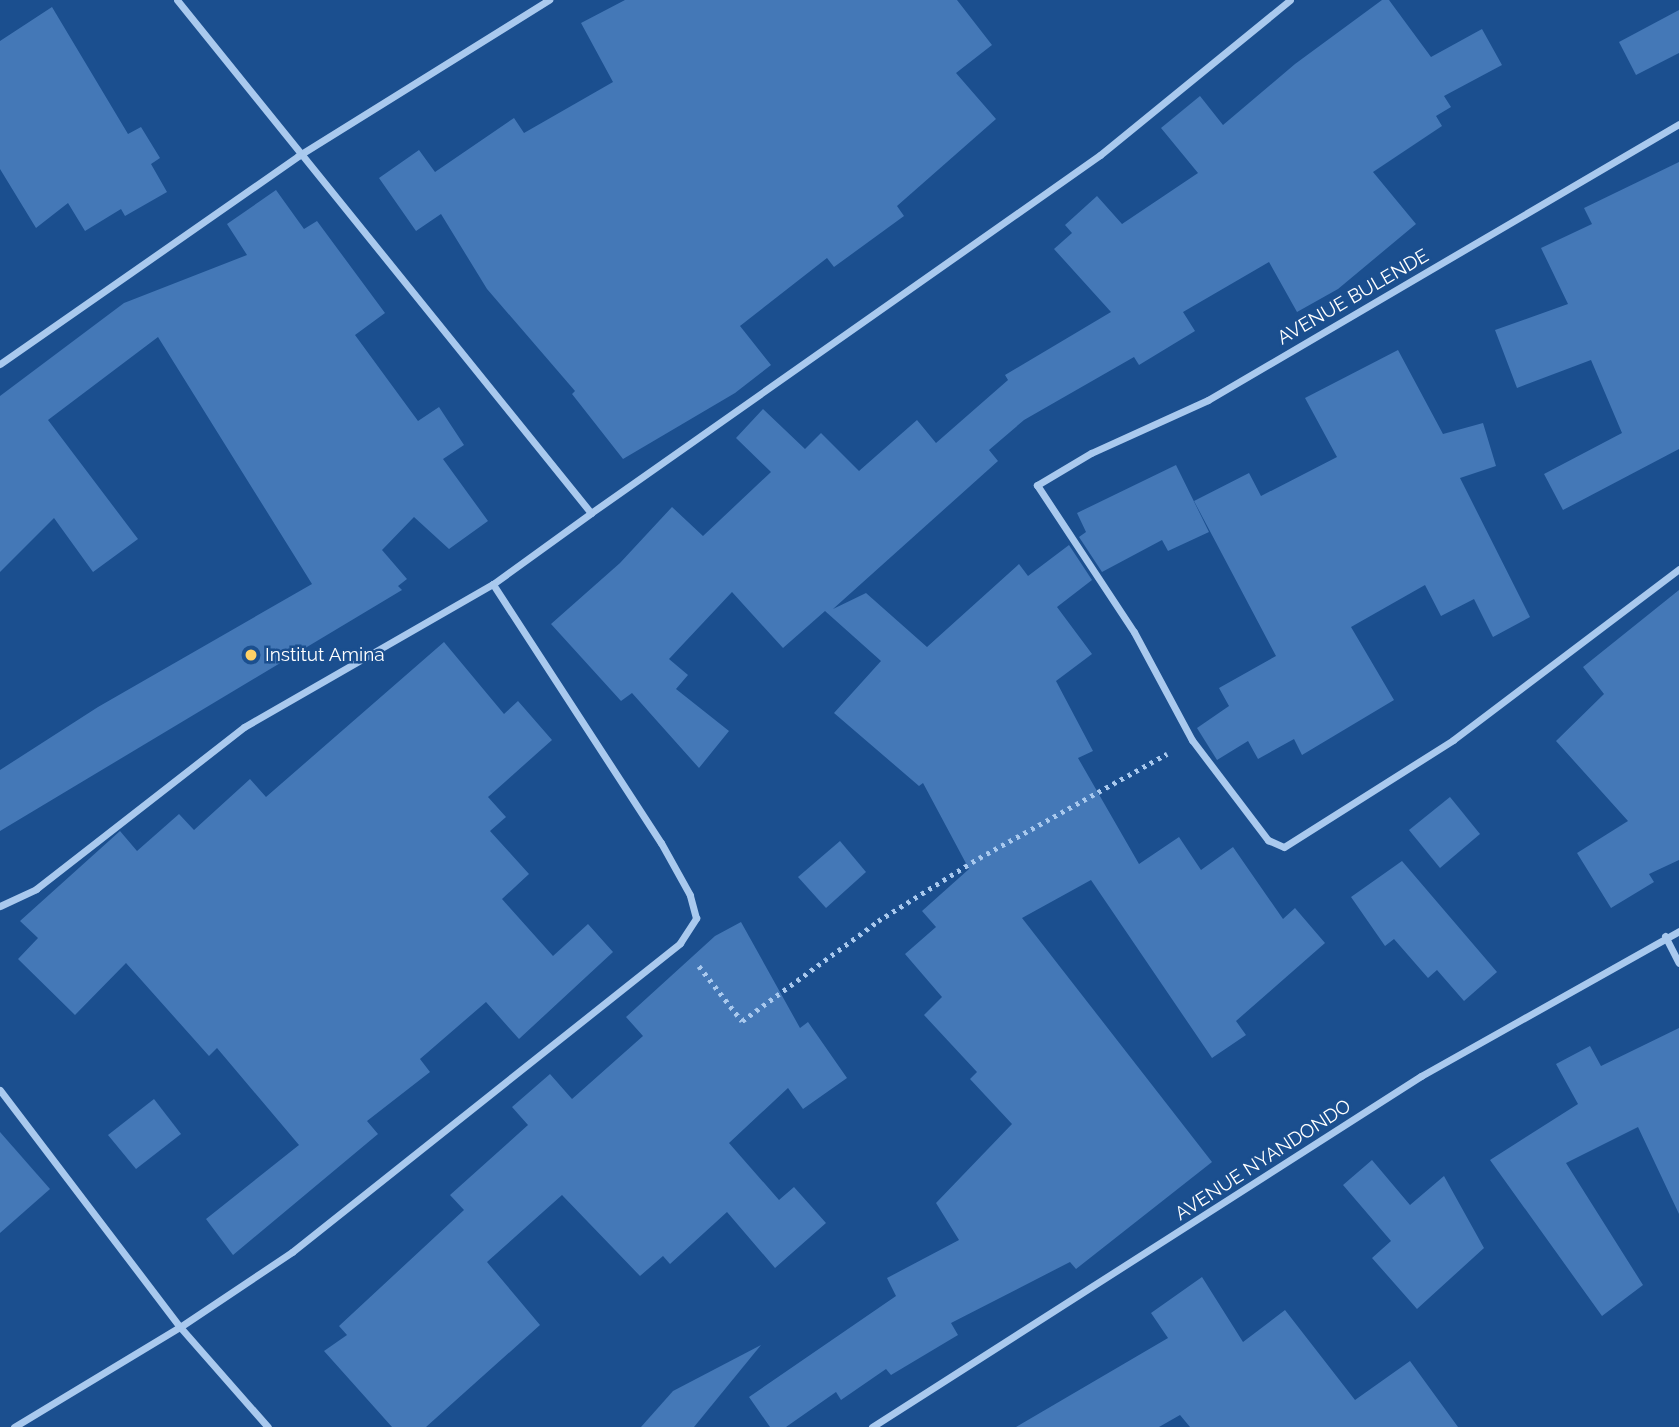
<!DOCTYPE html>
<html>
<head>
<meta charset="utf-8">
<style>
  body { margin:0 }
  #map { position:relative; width:1679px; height:1427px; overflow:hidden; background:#1b4f8f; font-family:Raleway,sans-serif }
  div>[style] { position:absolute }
  .building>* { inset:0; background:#4478b7 }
  .path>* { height:4.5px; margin-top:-2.25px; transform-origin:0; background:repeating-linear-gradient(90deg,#a9c9ee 0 3.5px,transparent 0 8.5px) }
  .minor>* { height:7px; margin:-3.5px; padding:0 3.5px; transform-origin:3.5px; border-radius:3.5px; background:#a9c9ee }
  .dots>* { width:19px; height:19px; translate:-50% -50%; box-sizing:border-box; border:4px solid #1b4f8f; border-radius:50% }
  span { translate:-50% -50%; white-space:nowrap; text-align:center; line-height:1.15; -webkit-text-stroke:5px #1b4f8f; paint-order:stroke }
  .street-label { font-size:19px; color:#fff }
  .poi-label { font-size:19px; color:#fff }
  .left { translate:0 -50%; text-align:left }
</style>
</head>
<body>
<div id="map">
  <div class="building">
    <i style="clip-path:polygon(625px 0,957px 0,992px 45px,956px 73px,996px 119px,897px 206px,904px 216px,834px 267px,827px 258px,740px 326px,771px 365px,735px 393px,623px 459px,572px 394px,575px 391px,487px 289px,441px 214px,416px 231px,379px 178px,419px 150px,435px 172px,514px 118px,524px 133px,613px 82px,581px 23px)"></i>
    <i style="clip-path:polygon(1382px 0,1389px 0,1431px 57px,1482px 29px,1502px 65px,1444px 96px,1451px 107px,1436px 116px,1442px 126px,1373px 172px,1416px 224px,1338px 289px,1297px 312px,1269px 262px,1183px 312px,1195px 331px,1139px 365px,1134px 357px,1024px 420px,989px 450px,998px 461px,833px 609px,866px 593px,927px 647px,1019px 564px,1028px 576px,1069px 545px,1092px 580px,1057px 607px,1092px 654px,1056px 681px,1093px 751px,1078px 758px,1139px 864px,1179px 837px,1201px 870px,1233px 847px,1283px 919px,1295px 908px,1325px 943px,1236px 1021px,1246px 1035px,1212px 1058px,1091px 880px,1022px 918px,1212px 1162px,1076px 1269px,1070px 1262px,951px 1323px,958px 1335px,891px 1375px,886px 1369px,841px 1400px,836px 1392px,786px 1427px,770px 1427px,749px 1397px,896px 1296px,887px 1278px,959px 1240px,936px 1203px,1012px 1124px,970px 1079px,977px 1072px,924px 1015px,942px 997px,905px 954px,936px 927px,922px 911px,969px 869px,923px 783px,919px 786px,834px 713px,881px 661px,825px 611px,783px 648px,732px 592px,669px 659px,688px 675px,676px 689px,729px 731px,699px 768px,632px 693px,621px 701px,551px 624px,620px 563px,672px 507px,703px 536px,771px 472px,736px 438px,763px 409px,805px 449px,821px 433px,859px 471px,917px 420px,936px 443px,1008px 380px,1005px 375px,1111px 312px,1054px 249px,1072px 233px,1065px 225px,1097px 196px,1122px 224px,1198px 173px,1161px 128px,1200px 96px,1223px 125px,1295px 64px)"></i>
    <i style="clip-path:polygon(52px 7px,128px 134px,141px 127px,160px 158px,151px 164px,167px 192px,125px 216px,121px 209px,85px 231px,68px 203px,36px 228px,0 169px,0 41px)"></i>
    <i style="clip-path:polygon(1679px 10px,1679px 53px,1636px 75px,1619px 42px)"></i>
    <i style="clip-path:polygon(1679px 162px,1679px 449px,1563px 510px,1544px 474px,1622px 433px,1591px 360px,1517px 388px,1495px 330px,1568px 304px,1541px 248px,1592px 224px,1584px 208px)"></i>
    <i style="clip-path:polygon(276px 190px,304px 229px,317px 221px,385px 313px,355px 335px,418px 421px,439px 407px,464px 445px,443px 459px,488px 521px,449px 549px,414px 517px,382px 550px,407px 579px,398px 586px,402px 590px,0 831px,0 770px,98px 707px,312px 584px,158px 337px,48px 420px,138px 539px,93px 572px,54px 518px,0 572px,0 396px,124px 303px,247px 255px,227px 224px)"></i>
    <i style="clip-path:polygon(1398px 350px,1443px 434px,1483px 423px,1496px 466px,1460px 478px,1530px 617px,1493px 637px,1474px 599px,1441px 616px,1425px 585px,1351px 627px,1394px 700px,1302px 755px,1294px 739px,1258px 759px,1248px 741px,1217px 760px,1197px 728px,1229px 706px,1219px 688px,1276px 656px,1194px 501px,1249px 473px,1261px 496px,1337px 457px,1305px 398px)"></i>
    <i style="clip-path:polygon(1176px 465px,1209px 532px,1168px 551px,1162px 540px,1102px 572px,1079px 537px,1086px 532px,1077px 513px)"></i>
    <i style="clip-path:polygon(1679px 590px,1679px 860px,1649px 874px,1654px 882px,1611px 908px,1577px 853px,1628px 821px,1556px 741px,1604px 694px,1583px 667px)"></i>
    <i style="clip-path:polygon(444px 642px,504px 714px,518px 701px,552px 740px,488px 797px,506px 817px,490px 831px,529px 874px,502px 899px,553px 956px,588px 924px,613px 952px,519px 1039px,486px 1002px,420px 1059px,430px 1072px,367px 1121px,378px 1134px,233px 1255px,206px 1219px,299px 1145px,217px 1048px,209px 1056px,126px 963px,75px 1015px,18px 959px,38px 938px,20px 921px,120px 831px,137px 851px,179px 814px,194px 830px,250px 779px,266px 797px)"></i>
    <i style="clip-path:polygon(1450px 797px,1480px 834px,1440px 868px,1409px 830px)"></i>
    <i style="clip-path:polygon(840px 841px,866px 872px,826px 908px,798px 877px)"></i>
    <i style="clip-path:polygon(1402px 861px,1497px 972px,1464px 1001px,1437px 970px,1428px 978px,1394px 939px,1385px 946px,1351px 897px)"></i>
    <i style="clip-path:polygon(741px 922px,800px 1028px,808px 1022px,847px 1078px,803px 1109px,788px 1088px,729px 1143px,779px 1200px,794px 1187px,826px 1223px,775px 1268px,727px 1212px,670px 1264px,663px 1256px,640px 1276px,562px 1195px,487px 1262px,540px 1325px,426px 1427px,392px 1427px,324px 1351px,347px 1335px,339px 1326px,464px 1210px,450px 1195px,528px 1125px,512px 1107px,550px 1074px,572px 1099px,643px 1036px,626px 1017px,715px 936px)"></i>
    <i style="clip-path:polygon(1679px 1028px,1679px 1214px,1638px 1127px,1566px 1163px,1643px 1285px,1602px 1316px,1490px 1160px,1578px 1104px,1556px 1064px,1590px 1046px,1601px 1066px)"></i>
    <i style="clip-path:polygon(154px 1099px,181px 1134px,136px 1169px,108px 1135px)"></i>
    <i style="clip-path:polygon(0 1132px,50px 1189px,0 1233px)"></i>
    <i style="clip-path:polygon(1372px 1160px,1410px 1205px,1444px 1176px,1484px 1248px,1417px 1309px,1372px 1258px,1391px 1241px,1343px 1185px)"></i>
    <i style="clip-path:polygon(1202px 1277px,1243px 1342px,1285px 1310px,1355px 1400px,1410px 1361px,1458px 1427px,1190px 1427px,1180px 1415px,1159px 1427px,1016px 1427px,1168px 1338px,1151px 1313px)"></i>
    <i style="clip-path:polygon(761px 1345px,694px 1427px,641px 1427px,673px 1391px)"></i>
  </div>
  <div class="path">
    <i style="left:699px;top:966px;width:70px;rotate:52deg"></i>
    <i style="left:742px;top:1021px;width:169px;rotate:-36.3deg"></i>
    <i style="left:878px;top:921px;width:119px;rotate:-32deg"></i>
    <i style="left:979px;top:858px;width:215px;rotate:-29deg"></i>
  </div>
  <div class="minor">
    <i style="left:1679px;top:124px;width:546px;rotate:149.63deg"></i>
    <i style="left:1208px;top:400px;width:128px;rotate:155.6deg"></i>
    <i style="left:1091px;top:453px;width:63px;rotate:149.3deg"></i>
    <i style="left:1037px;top:485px;width:176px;rotate:56.6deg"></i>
    <i style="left:1134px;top:632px;width:123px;rotate:61.8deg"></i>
    <i style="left:1192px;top:740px;width:126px;rotate:52.8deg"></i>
    <i style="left:1268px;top:840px;width:17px;rotate:24deg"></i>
    <i style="left:1284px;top:847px;width:200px;rotate:-32.3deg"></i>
    <i style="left:1453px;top:740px;width:283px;rotate:-37.1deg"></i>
    <i style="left:0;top:364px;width:363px;rotate:-34.9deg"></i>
    <i style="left:298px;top:156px;width:296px;rotate:-31.9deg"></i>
    <i style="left:591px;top:513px;width:622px;rotate:-35.12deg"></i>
    <i style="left:1100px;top:155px;width:245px;rotate:-39.2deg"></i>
    <i style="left:0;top:906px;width:40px;rotate:-25deg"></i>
    <i style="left:36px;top:889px;width:264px;rotate:-37.9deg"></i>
    <i style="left:244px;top:727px;width:287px;rotate:-29.9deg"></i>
    <i style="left:493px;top:584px;width:121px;rotate:-35.9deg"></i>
    <i style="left:591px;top:513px;width:659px;rotate:-128.9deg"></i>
    <i style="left:1665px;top:936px;width:30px;rotate:63deg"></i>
    <i style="left:0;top:1090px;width:298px;rotate:52.8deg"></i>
    <i style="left:180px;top:1327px;width:133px;rotate:48.7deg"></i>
    <i style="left:14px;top:1427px;width:194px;rotate:-31.1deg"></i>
    <i style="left:180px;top:1327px;width:135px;rotate:-33.8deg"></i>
    <i style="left:292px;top:1252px;width:496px;rotate:-38.5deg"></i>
    <i style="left:680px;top:943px;width:30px;rotate:-57deg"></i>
    <i style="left:696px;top:918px;width:24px;rotate:-105deg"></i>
    <i style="left:690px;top:895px;width:60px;rotate:-119.1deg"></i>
    <i style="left:661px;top:843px;width:309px;rotate:-123deg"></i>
    <i style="left:872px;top:1427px;width:652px;rotate:-32.59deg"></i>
    <i style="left:1421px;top:1076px;width:296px;rotate:-29.3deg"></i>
  </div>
  <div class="dots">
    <i style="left:251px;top:655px;background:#ffd166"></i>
  </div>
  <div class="street-label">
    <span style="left:1353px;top:297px;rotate:-30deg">AVENUE BULENDE</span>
    <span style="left:1263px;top:1160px;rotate:-33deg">AVENUE NYANDONDO</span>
  </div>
  <div class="poi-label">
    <span class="left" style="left:265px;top:655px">Institut Amina</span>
  </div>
</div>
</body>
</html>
